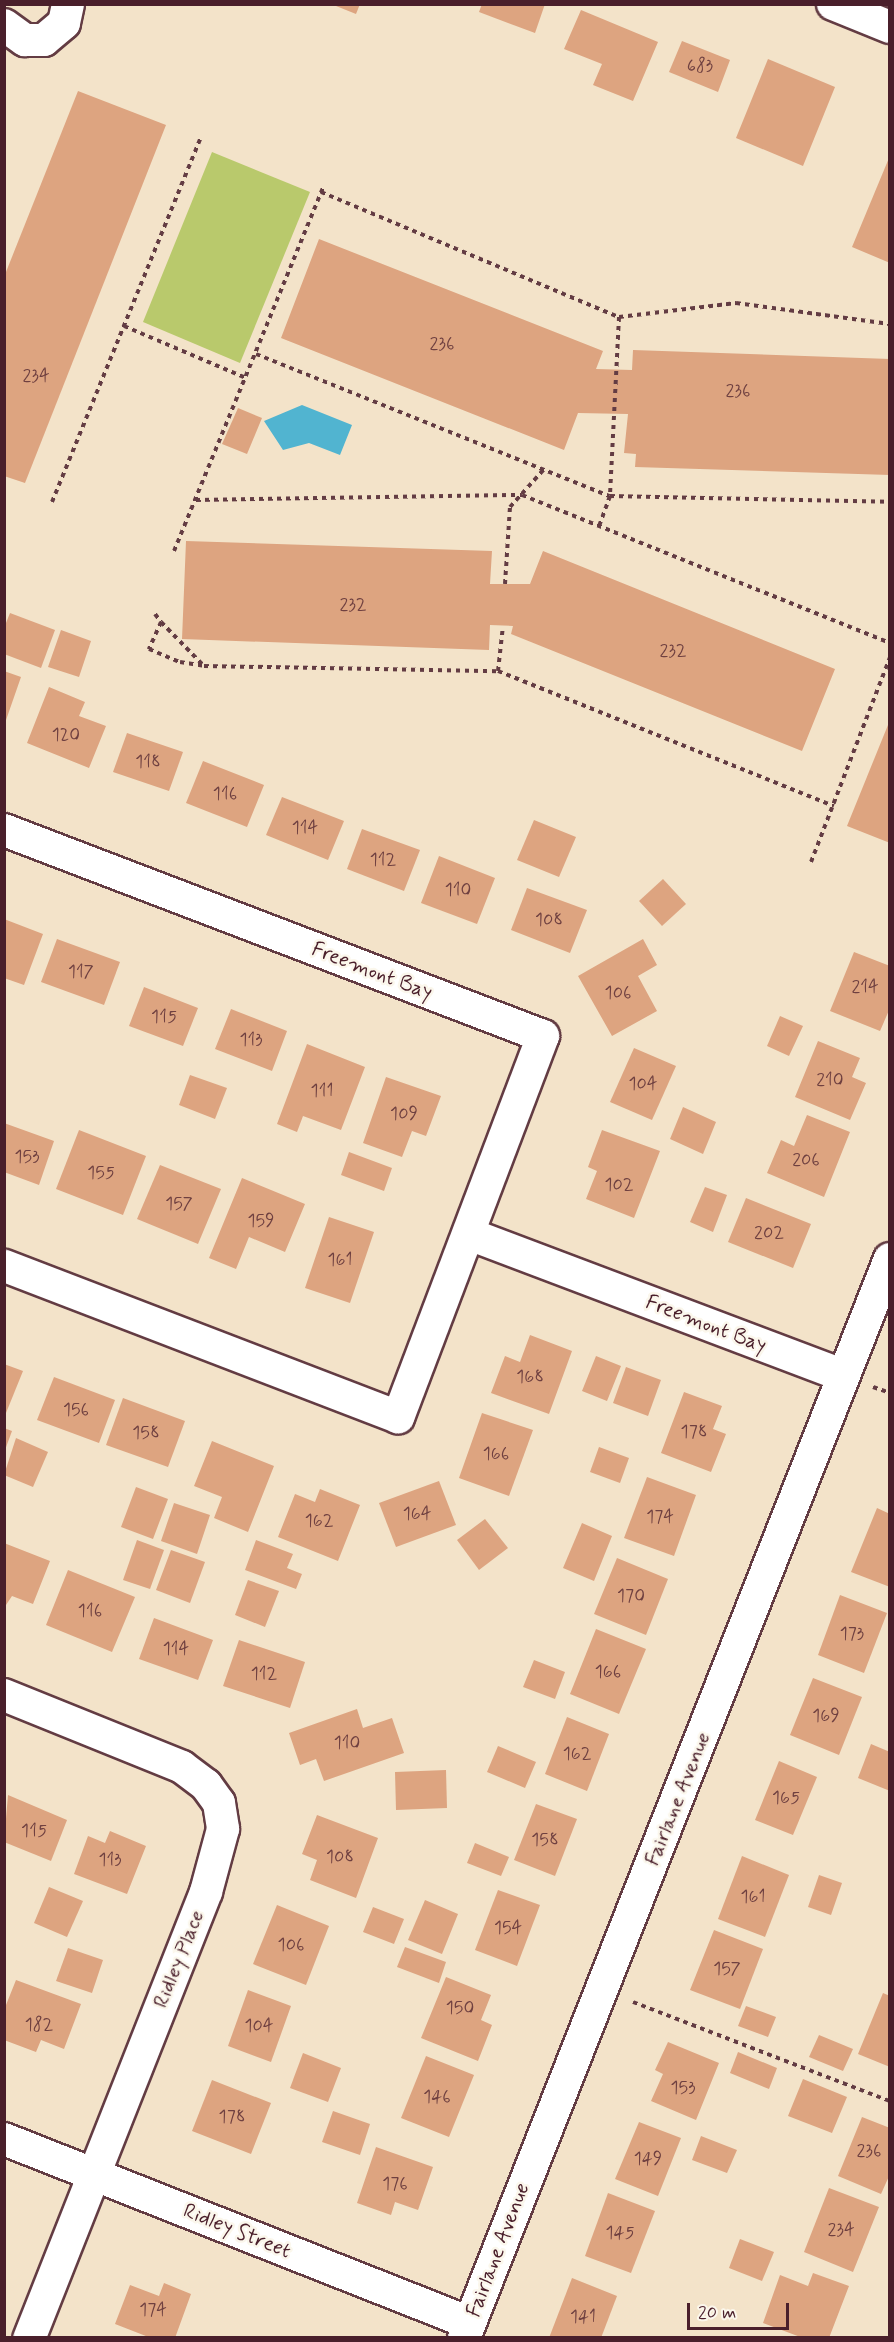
<!DOCTYPE html>
<html>
<head>
<meta charset="utf-8">
<style>
  body { margin:0 }
  #map { position:relative; width:894px; height:2342px; overflow:hidden; background:#f3e3c9; font-family:Mynerve,sans-serif }
  div>[style] { position:absolute }
  .green>* { inset:0; background:#b9c96c }
  .water>* { inset:0; background:#51b4d0 }
  .building>* { inset:0; background:#dda480 }
  .path>* { height:4px; margin-top:-2px; transform-origin:0; background:repeating-linear-gradient(90deg,#633c43 0 4.5px,transparent 0 9px) }
  .roads { filter:drop-shadow(2px 0 #633c43) drop-shadow(-2px 0 #633c43) drop-shadow(0 2px #633c43) drop-shadow(0 -2px #633c43) }
  .street>* { height:32px; margin:-16px; padding:0 16px; transform-origin:16px; border-radius:16px; background:#fff }
  span { translate:-50% -50%; white-space:nowrap; text-align:center; line-height:1.15; -webkit-text-stroke:5px #fbf7ec; paint-order:stroke }
  .number-label { font-size:18px; color:#6f4040 }
  .number-label span { -webkit-text-stroke-width:0 }
  .street-label { font-size:21px; color:#4a1f2b }
  .frame { position:absolute; inset:0; border:6px solid #4a1f2b; pointer-events:none }
  .scale { position:absolute; left:687px; top:2303px; width:102px; height:27px; box-sizing:border-box; border:3px solid #4a1f2b; border-top:0; padding-left:8px; font-size:18px; line-height:21px; white-space:nowrap; color:#4a1f2b; -webkit-text-stroke:4px #fbf7ec; paint-order:stroke }
</style>
</head>
<body>
<div id="map">
  <div class="green">
    <i style="clip-path:polygon(212px 152px,310px 192px,240px 363px,143px 322px)"></i>
  </div>
  <div class="water">
    <i style="clip-path:polygon(302px 405px,352px 425px,340px 455px,309px 443px,283px 450px,264px 421px)"></i>
  </div>
  <div class="building">
    <i style="clip-path:polygon(331px 4px,360px 4px,356px 14px)"></i>
    <i style="clip-path:polygon(482px 4px,545px 4px,535px 33px,479px 12px)"></i>
    <i style="clip-path:polygon(581px 10px,658px 42px,633px 101px,593px 85px,602px 64px,564px 49px)"></i>
    <i style="clip-path:polygon(682px 41px,730px 60px,718px 92px,669px 72px)"></i>
    <i style="clip-path:polygon(768px 59px,835px 87px,803px 166px,736px 138px)"></i>
    <i style="clip-path:polygon(78px 91px,166px 125px,25px 483px,4px 476px,4px 277px)"></i>
    <i style="clip-path:polygon(889px 158px,890px 158px,890px 263px,852px 247px)"></i>
    <i style="clip-path:polygon(319px 239px,603px 351px,596px 369px,632px 370px,633px 350px,890px 359px,890px 475px,635px 467px,636px 454px,624px 453px,628px 414px,578px 413px,564px 450px,281px 338px)"></i>
    <i style="clip-path:polygon(238px 408px,262px 418px,247px 454px,222px 444px)"></i>
    <i style="clip-path:polygon(186px 541px,492px 551px,490px 584px,530px 584px,543px 551px,835px 669px,802px 751px,511px 634px,513px 626px,490px 625px,489px 650px,182px 639px)"></i>
    <i style="clip-path:polygon(10px 613px,55px 630px,41px 668px,4px 654px,4px 628px)"></i>
    <i style="clip-path:polygon(61px 630px,91px 641px,79px 677px,48px 667px)"></i>
    <i style="clip-path:polygon(4px 671px,21px 677px,5px 723px,4px 723px)"></i>
    <i style="clip-path:polygon(49px 687px,85px 702px,79px 716px,106px 726px,89px 768px,27px 743px)"></i>
    <i style="clip-path:polygon(890px 720px,890px 843px,847px 826px)"></i>
    <i style="clip-path:polygon(127px 733px,183px 752px,169px 791px,113px 772px)"></i>
    <i style="clip-path:polygon(203px 761px,264px 785px,247px 827px,186px 803px)"></i>
    <i style="clip-path:polygon(282px 797px,344px 821px,328px 860px,266px 835px)"></i>
    <i style="clip-path:polygon(534px 820px,576px 837px,559px 877px,517px 860px)"></i>
    <i style="clip-path:polygon(362px 829px,420px 850px,404px 891px,347px 869px)"></i>
    <i style="clip-path:polygon(439px 856px,495px 878px,477px 924px,421px 903px)"></i>
    <i style="clip-path:polygon(663px 879px,686px 904px,662px 926px,639px 901px)"></i>
    <i style="clip-path:polygon(527px 888px,587px 910px,570px 953px,511px 930px)"></i>
    <i style="clip-path:polygon(4px 919px,43px 934px,24px 985px,4px 978px)"></i>
    <i style="clip-path:polygon(57px 939px,120px 962px,104px 1005px,41px 982px)"></i>
    <i style="clip-path:polygon(643px 939px,657px 965px,638px 976px,657px 1011px,612px 1036px,578px 976px)"></i>
    <i style="clip-path:polygon(854px 952px,890px 966px,890px 1008px,880px 1031px,830px 1011px)"></i>
    <i style="clip-path:polygon(144px 987px,198px 1008px,183px 1046px,129px 1026px)"></i>
    <i style="clip-path:polygon(231px 1009px,287px 1031px,272px 1071px,215px 1049px)"></i>
    <i style="clip-path:polygon(780px 1016px,803px 1026px,789px 1056px,767px 1046px)"></i>
    <i style="clip-path:polygon(818px 1041px,860px 1058px,852px 1077px,866px 1083px,850px 1120px,795px 1097px)"></i>
    <i style="clip-path:polygon(307px 1044px,365px 1067px,341px 1130px,303px 1116px,297px 1132px,277px 1124px)"></i>
    <i style="clip-path:polygon(634px 1048px,676px 1066px,652px 1120px,610px 1102px)"></i>
    <i style="clip-path:polygon(190px 1075px,227px 1088px,215px 1119px,179px 1105px)"></i>
    <i style="clip-path:polygon(386px 1077px,441px 1096px,426px 1136px,412px 1131px,402px 1157px,363px 1143px)"></i>
    <i style="clip-path:polygon(683px 1107px,716px 1122px,703px 1154px,670px 1139px)"></i>
    <i style="clip-path:polygon(807px 1115px,850px 1132px,824px 1197px,767px 1173px,781px 1140px,794px 1146px)"></i>
    <i style="clip-path:polygon(4px 1123px,54px 1141px,39px 1185px,4px 1172px)"></i>
    <i style="clip-path:polygon(79px 1130px,146px 1156px,123px 1215px,56px 1189px)"></i>
    <i style="clip-path:polygon(602px 1130px,660px 1151px,634px 1218px,586px 1199px,597px 1171px,588px 1167px)"></i>
    <i style="clip-path:polygon(349px 1152px,392px 1168px,384px 1191px,341px 1175px)"></i>
    <i style="clip-path:polygon(160px 1165px,221px 1189px,198px 1244px,137px 1219px)"></i>
    <i style="clip-path:polygon(242px 1178px,305px 1204px,285px 1252px,249px 1237px,236px 1269px,209px 1258px)"></i>
    <i style="clip-path:polygon(705px 1187px,727px 1195px,713px 1232px,690px 1222px)"></i>
    <i style="clip-path:polygon(746px 1198px,811px 1224px,793px 1268px,728px 1242px)"></i>
    <i style="clip-path:polygon(329px 1217px,374px 1232px,350px 1303px,305px 1288px)"></i>
    <i style="clip-path:polygon(530px 1335px,572px 1351px,549px 1414px,491px 1393px,505px 1356px,520px 1362px)"></i>
    <i style="clip-path:polygon(596px 1356px,621px 1366px,607px 1401px,582px 1391px)"></i>
    <i style="clip-path:polygon(4px 1364px,23px 1371px,6px 1413px,4px 1412px)"></i>
    <i style="clip-path:polygon(626px 1367px,661px 1380px,648px 1416px,613px 1403px)"></i>
    <i style="clip-path:polygon(54px 1377px,115px 1400px,99px 1443px,37px 1420px)"></i>
    <i style="clip-path:polygon(684px 1392px,722px 1406px,713px 1429px,726px 1434px,711px 1472px,661px 1453px)"></i>
    <i style="clip-path:polygon(123px 1398px,185px 1421px,168px 1467px,106px 1445px)"></i>
    <i style="clip-path:polygon(482px 1413px,533px 1430px,509px 1496px,459px 1478px)"></i>
    <i style="clip-path:polygon(4px 1428px,12px 1431px,5px 1450px,4px 1450px)"></i>
    <i style="clip-path:polygon(16px 1438px,48px 1452px,33px 1487px,4px 1475px)"></i>
    <i style="clip-path:polygon(212px 1441px,274px 1466px,248px 1532px,214px 1518px,222px 1497px,194px 1486px)"></i>
    <i style="clip-path:polygon(599px 1447px,629px 1458px,620px 1483px,590px 1472px)"></i>
    <i style="clip-path:polygon(647px 1477px,696px 1495px,674px 1556px,624px 1538px)"></i>
    <i style="clip-path:polygon(439px 1481px,456px 1525px,396px 1547px,379px 1503px)"></i>
    <i style="clip-path:polygon(136px 1487px,168px 1499px,153px 1539px,121px 1527px)"></i>
    <i style="clip-path:polygon(320px 1489px,360px 1505px,338px 1561px,278px 1537px,295px 1494px,315px 1502px)"></i>
    <i style="clip-path:polygon(174px 1503px,210px 1515px,197px 1554px,161px 1541px)"></i>
    <i style="clip-path:polygon(877px 1508px,890px 1514px,890px 1587px,851px 1572px)"></i>
    <i style="clip-path:polygon(485px 1519px,508px 1548px,479px 1570px,457px 1540px)"></i>
    <i style="clip-path:polygon(582px 1523px,612px 1536px,594px 1581px,563px 1568px)"></i>
    <i style="clip-path:polygon(137px 1540px,164px 1550px,150px 1589px,123px 1580px)"></i>
    <i style="clip-path:polygon(256px 1540px,293px 1554px,287px 1568px,302px 1574px,296px 1589px,245px 1570px)"></i>
    <i style="clip-path:polygon(4px 1543px,50px 1561px,33px 1604px,12px 1596px,4px 1608px)"></i>
    <i style="clip-path:polygon(171px 1550px,205px 1562px,190px 1603px,156px 1590px)"></i>
    <i style="clip-path:polygon(617px 1558px,668px 1579px,646px 1635px,594px 1614px)"></i>
    <i style="clip-path:polygon(68px 1570px,135px 1597px,112px 1652px,46px 1625px)"></i>
    <i style="clip-path:polygon(248px 1580px,279px 1591px,265px 1627px,235px 1615px)"></i>
    <i style="clip-path:polygon(840px 1595px,887px 1613px,864px 1673px,818px 1655px)"></i>
    <i style="clip-path:polygon(154px 1618px,213px 1640px,198px 1680px,139px 1659px)"></i>
    <i style="clip-path:polygon(596px 1629px,646px 1649px,619px 1714px,570px 1694px)"></i>
    <i style="clip-path:polygon(239px 1640px,305px 1662px,290px 1708px,223px 1686px)"></i>
    <i style="clip-path:polygon(534px 1660px,565px 1672px,555px 1699px,523px 1687px)"></i>
    <i style="clip-path:polygon(813px 1678px,862px 1697px,839px 1755px,790px 1735px)"></i>
    <i style="clip-path:polygon(357px 1709px,363px 1728px,392px 1718px,404px 1753px,324px 1781px,316px 1759px,300px 1765px,289px 1733px)"></i>
    <i style="clip-path:polygon(567px 1717px,609px 1734px,587px 1791px,545px 1774px)"></i>
    <i style="clip-path:polygon(871px 1744px,890px 1752px,890px 1791px,858px 1778px)"></i>
    <i style="clip-path:polygon(498px 1746px,536px 1762px,525px 1788px,487px 1772px)"></i>
    <i style="clip-path:polygon(779px 1761px,817px 1777px,793px 1835px,755px 1820px)"></i>
    <i style="clip-path:polygon(446px 1770px,447px 1808px,396px 1810px,395px 1772px)"></i>
    <i style="clip-path:polygon(8px 1795px,67px 1820px,51px 1861px,4px 1842px)"></i>
    <i style="clip-path:polygon(536px 1804px,577px 1819px,555px 1876px,514px 1860px)"></i>
    <i style="clip-path:polygon(317px 1815px,378px 1838px,356px 1898px,310px 1880px,317px 1860px,302px 1854px)"></i>
    <i style="clip-path:polygon(110px 1831px,146px 1846px,127px 1894px,74px 1874px,88px 1836px,105px 1843px)"></i>
    <i style="clip-path:polygon(475px 1843px,509px 1857px,501px 1876px,467px 1863px)"></i>
    <i style="clip-path:polygon(742px 1856px,789px 1875px,765px 1937px,718px 1919px)"></i>
    <i style="clip-path:polygon(819px 1875px,842px 1883px,831px 1915px,808px 1907px)"></i>
    <i style="clip-path:polygon(49px 1887px,83px 1901px,67px 1937px,34px 1923px)"></i>
    <i style="clip-path:polygon(498px 1890px,540px 1905px,517px 1966px,475px 1950px)"></i>
    <i style="clip-path:polygon(425px 1900px,458px 1914px,442px 1954px,408px 1940px)"></i>
    <i style="clip-path:polygon(277px 1905px,329px 1926px,306px 1985px,253px 1964px)"></i>
    <i style="clip-path:polygon(373px 1907px,404px 1919px,394px 1944px,363px 1932px)"></i>
    <i style="clip-path:polygon(714px 1930px,763px 1949px,740px 2009px,690px 1990px)"></i>
    <i style="clip-path:polygon(405px 1947px,446px 1962px,439px 1983px,397px 1967px)"></i>
    <i style="clip-path:polygon(68px 1948px,103px 1960px,92px 1993px,56px 1981px)"></i>
    <i style="clip-path:polygon(446px 1977px,491px 1995px,481px 2020px,492px 2025px,478px 2061px,421px 2038px)"></i>
    <i style="clip-path:polygon(16px 1980px,81px 2004px,64px 2049px,41px 2040px,36px 2052px,4px 2040px,4px 2010px)"></i>
    <i style="clip-path:polygon(248px 1990px,291px 2006px,271px 2062px,228px 2046px)"></i>
    <i style="clip-path:polygon(883px 1993px,890px 1996px,890px 2067px,858px 2054px)"></i>
    <i style="clip-path:polygon(746px 2006px,776px 2017px,768px 2037px,738px 2026px)"></i>
    <i style="clip-path:polygon(819px 2035px,853px 2049px,843px 2071px,809px 2057px)"></i>
    <i style="clip-path:polygon(668px 2042px,719px 2063px,696px 2120px,651px 2101px,663px 2074px,655px 2070px)"></i>
    <i style="clip-path:polygon(738px 2052px,777px 2068px,769px 2089px,730px 2073px)"></i>
    <i style="clip-path:polygon(303px 2053px,341px 2068px,328px 2102px,290px 2088px)"></i>
    <i style="clip-path:polygon(426px 2056px,474px 2075px,449px 2137px,401px 2118px)"></i>
    <i style="clip-path:polygon(803px 2079px,847px 2097px,832px 2133px,788px 2116px)"></i>
    <i style="clip-path:polygon(212px 2080px,271px 2103px,251px 2154px,192px 2131px)"></i>
    <i style="clip-path:polygon(333px 2111px,370px 2124px,360px 2155px,322px 2142px)"></i>
    <i style="clip-path:polygon(862px 2117px,890px 2128px,890px 2174px,881px 2194px,838px 2176px)"></i>
    <i style="clip-path:polygon(639px 2122px,681px 2138px,658px 2196px,615px 2179px)"></i>
    <i style="clip-path:polygon(701px 2136px,737px 2150px,727px 2173px,692px 2160px)"></i>
    <i style="clip-path:polygon(376px 2147px,433px 2167px,418px 2210px,395px 2202px,391px 2215px,357px 2203px)"></i>
    <i style="clip-path:polygon(829px 2188px,879px 2207px,853px 2272px,804px 2252px)"></i>
    <i style="clip-path:polygon(608px 2193px,655px 2211px,631px 2273px,585px 2256px)"></i>
    <i style="clip-path:polygon(740px 2239px,774px 2252px,762px 2281px,729px 2268px)"></i>
    <i style="clip-path:polygon(813px 2273px,849px 2286px,829px 2338px,803px 2338px,763px 2323px,780px 2275px,808px 2286px)"></i>
    <i style="clip-path:polygon(572px 2278px,617px 2296px,601px 2338px,549px 2338px)"></i>
    <i style="clip-path:polygon(164px 2283px,191px 2294px,175px 2338px,151px 2338px,115px 2324px,130px 2285px,159px 2296px)"></i>
  </div>
  <div class="path">
    <i style="left:321px;top:192px;width:323px;rotate:22.8deg"></i>
    <i style="left:619px;top:317px;width:118px;rotate:-6.8deg"></i>
    <i style="left:736px;top:303px;width:155px;rotate:7.8deg"></i>
    <i style="left:619px;top:317px;width:179px;rotate:92.9deg"></i>
    <i style="left:610px;top:496px;width:280px;rotate:1.2deg"></i>
    <i style="left:124px;top:326px;width:133px;rotate:23.1deg"></i>
    <i style="left:256px;top:354px;width:381px;rotate:21.9deg"></i>
    <i style="left:610px;top:496px;width:32px;rotate:110deg"></i>
    <i style="left:196px;top:500px;width:326px;rotate:-0.9deg"></i>
    <i style="left:522px;top:495px;width:397px;rotate:21.9deg"></i>
    <i style="left:52px;top:502px;width:394px;rotate:-67.8deg"></i>
    <i style="left:174px;top:551px;width:395px;rotate:-67.7deg"></i>
    <i style="left:505px;top:584px;width:77px;rotate:-86.3deg"></i>
    <i style="left:510px;top:507px;width:52px;rotate:-48.1deg"></i>
    <i style="left:155px;top:614px;width:10px;rotate:53deg"></i>
    <i style="left:161px;top:622px;width:30px;rotate:114deg"></i>
    <i style="left:149px;top:649px;width:34px;rotate:23deg"></i>
    <i style="left:180px;top:662px;width:24px;rotate:9deg"></i>
    <i style="left:204px;top:666px;width:294px;rotate:1deg"></i>
    <i style="left:498px;top:671px;width:362px;rotate:21.9deg"></i>
    <i style="left:161px;top:622px;width:60px;rotate:45.7deg"></i>
    <i style="left:498px;top:671px;width:45px;rotate:-83.7deg"></i>
    <i style="left:811px;top:862px;width:220px;rotate:-68.9deg"></i>
    <i style="left:873px;top:1387px;width:18px;rotate:19deg"></i>
    <i style="left:633px;top:2002px;width:275px;rotate:21.1deg"></i>
  </div>
  <div class="roads">
    <div class="street">
      <i style="left:833px;top:4px;width:61px;rotate:22deg"></i>
      <i style="left:4px;top:25px;width:26px;rotate:36deg"></i>
      <i style="left:25px;top:40px;width:19px"></i>
      <i style="left:44px;top:40px;width:26px;rotate:-40deg"></i>
      <i style="left:64px;top:23px;width:19px;rotate:-78deg"></i>
      <i style="left:4px;top:830px;width:577px;rotate:20.92deg"></i>
      <i style="left:543px;top:1036px;width:408px;rotate:110.8deg"></i>
      <i style="left:398px;top:1417px;width:422px;rotate:-159deg"></i>
      <i style="left:469px;top:1234px;width:399px;rotate:20.7deg"></i>
      <i style="left:4px;top:1695px;width:192px;rotate:22deg"></i>
      <i style="left:182px;top:1767px;width:30px;rotate:37deg"></i>
      <i style="left:206px;top:1785px;width:22px;rotate:54deg"></i>
      <i style="left:219px;top:1803px;width:26px;rotate:81deg"></i>
      <i style="left:223px;top:1829px;width:65px;rotate:105.1deg"></i>
      <i style="left:206px;top:1892px;width:480px;rotate:111.6deg"></i>
      <i style="left:4px;top:2139px;width:501px;rotate:21.55deg"></i>
      <i style="left:464px;top:2338px;width:1160px;rotate:-68.46deg"></i>
    </div>
  </div>
  <div class="number-label">
    <span style="left:700px;top:66px">683</span>
    <span style="left:442px;top:344px">236</span>
    <span style="left:36px;top:376px">234</span>
    <span style="left:738px;top:391px">236</span>
    <span style="left:353px;top:605px">232</span>
    <span style="left:673px;top:651px">232</span>
    <span style="left:66px;top:735px">120</span>
    <span style="left:148px;top:762px">118</span>
    <span style="left:225px;top:794px">116</span>
    <span style="left:305px;top:828px">114</span>
    <span style="left:383px;top:860px">112</span>
    <span style="left:458px;top:890px">110</span>
    <span style="left:549px;top:920px">108</span>
    <span style="left:81px;top:972px">117</span>
    <span style="left:865px;top:987px">214</span>
    <span style="left:618px;top:993px">106</span>
    <span style="left:164px;top:1017px">115</span>
    <span style="left:251px;top:1040px">113</span>
    <span style="left:830px;top:1080px">210</span>
    <span style="left:643px;top:1084px">104</span>
    <span style="left:322px;top:1091px">111</span>
    <span style="left:404px;top:1114px">109</span>
    <span style="left:27px;top:1157px">153</span>
    <span style="left:806px;top:1160px">206</span>
    <span style="left:101px;top:1173px">155</span>
    <span style="left:619px;top:1185px">102</span>
    <span style="left:179px;top:1204px">157</span>
    <span style="left:261px;top:1221px">159</span>
    <span style="left:769px;top:1233px">202</span>
    <span style="left:340px;top:1260px">161</span>
    <span style="left:530px;top:1377px">168</span>
    <span style="left:76px;top:1410px">156</span>
    <span style="left:694px;top:1432px">178</span>
    <span style="left:146px;top:1433px">158</span>
    <span style="left:496px;top:1454px">166</span>
    <span style="left:417px;top:1514px">164</span>
    <span style="left:660px;top:1517px">174</span>
    <span style="left:319px;top:1521px">162</span>
    <span style="left:631px;top:1596px">170</span>
    <span style="left:90px;top:1611px">116</span>
    <span style="left:852px;top:1634px">173</span>
    <span style="left:176px;top:1649px">114</span>
    <span style="left:608px;top:1672px">166</span>
    <span style="left:264px;top:1674px">112</span>
    <span style="left:826px;top:1716px">169</span>
    <span style="left:347px;top:1743px">110</span>
    <span style="left:577px;top:1754px">162</span>
    <span style="left:786px;top:1798px">165</span>
    <span style="left:34px;top:1831px">115</span>
    <span style="left:545px;top:1840px">158</span>
    <span style="left:340px;top:1857px">108</span>
    <span style="left:110px;top:1860px">113</span>
    <span style="left:753px;top:1897px">161</span>
    <span style="left:508px;top:1928px">154</span>
    <span style="left:291px;top:1945px">106</span>
    <span style="left:727px;top:1969px">157</span>
    <span style="left:460px;top:2008px">150</span>
    <span style="left:39px;top:2025px">182</span>
    <span style="left:259px;top:2026px">104</span>
    <span style="left:683px;top:2088px">153</span>
    <span style="left:437px;top:2097px">146</span>
    <span style="left:232px;top:2117px">178</span>
    <span style="left:869px;top:2151px">236</span>
    <span style="left:648px;top:2159px">149</span>
    <span style="left:395px;top:2184px">176</span>
    <span style="left:841px;top:2230px">234</span>
    <span style="left:620px;top:2233px">145</span>
    <span style="left:153px;top:2310px">174</span>
    <span style="left:583px;top:2317px">141</span>
  </div>
  <div class="street-label">
    <span style="left:372px;top:971px;rotate:21deg">Freemont Bay</span>
    <span style="left:706px;top:1324px;rotate:21deg">Freemont Bay</span>
    <span style="left:678px;top:1799px;rotate:-68deg">Fairlane Avenue</span>
    <span style="left:179px;top:1959px;rotate:-68deg">Ridley Place</span>
    <span style="left:237px;top:2231px;rotate:22deg">Ridley Street</span>
    <span style="left:498px;top:2250px;rotate:-69deg">Fairlane Avenue</span>
  </div>
  <div class="frame"></div>
  <div class="scale">20 m</div>
</div>
</body>
</html>
